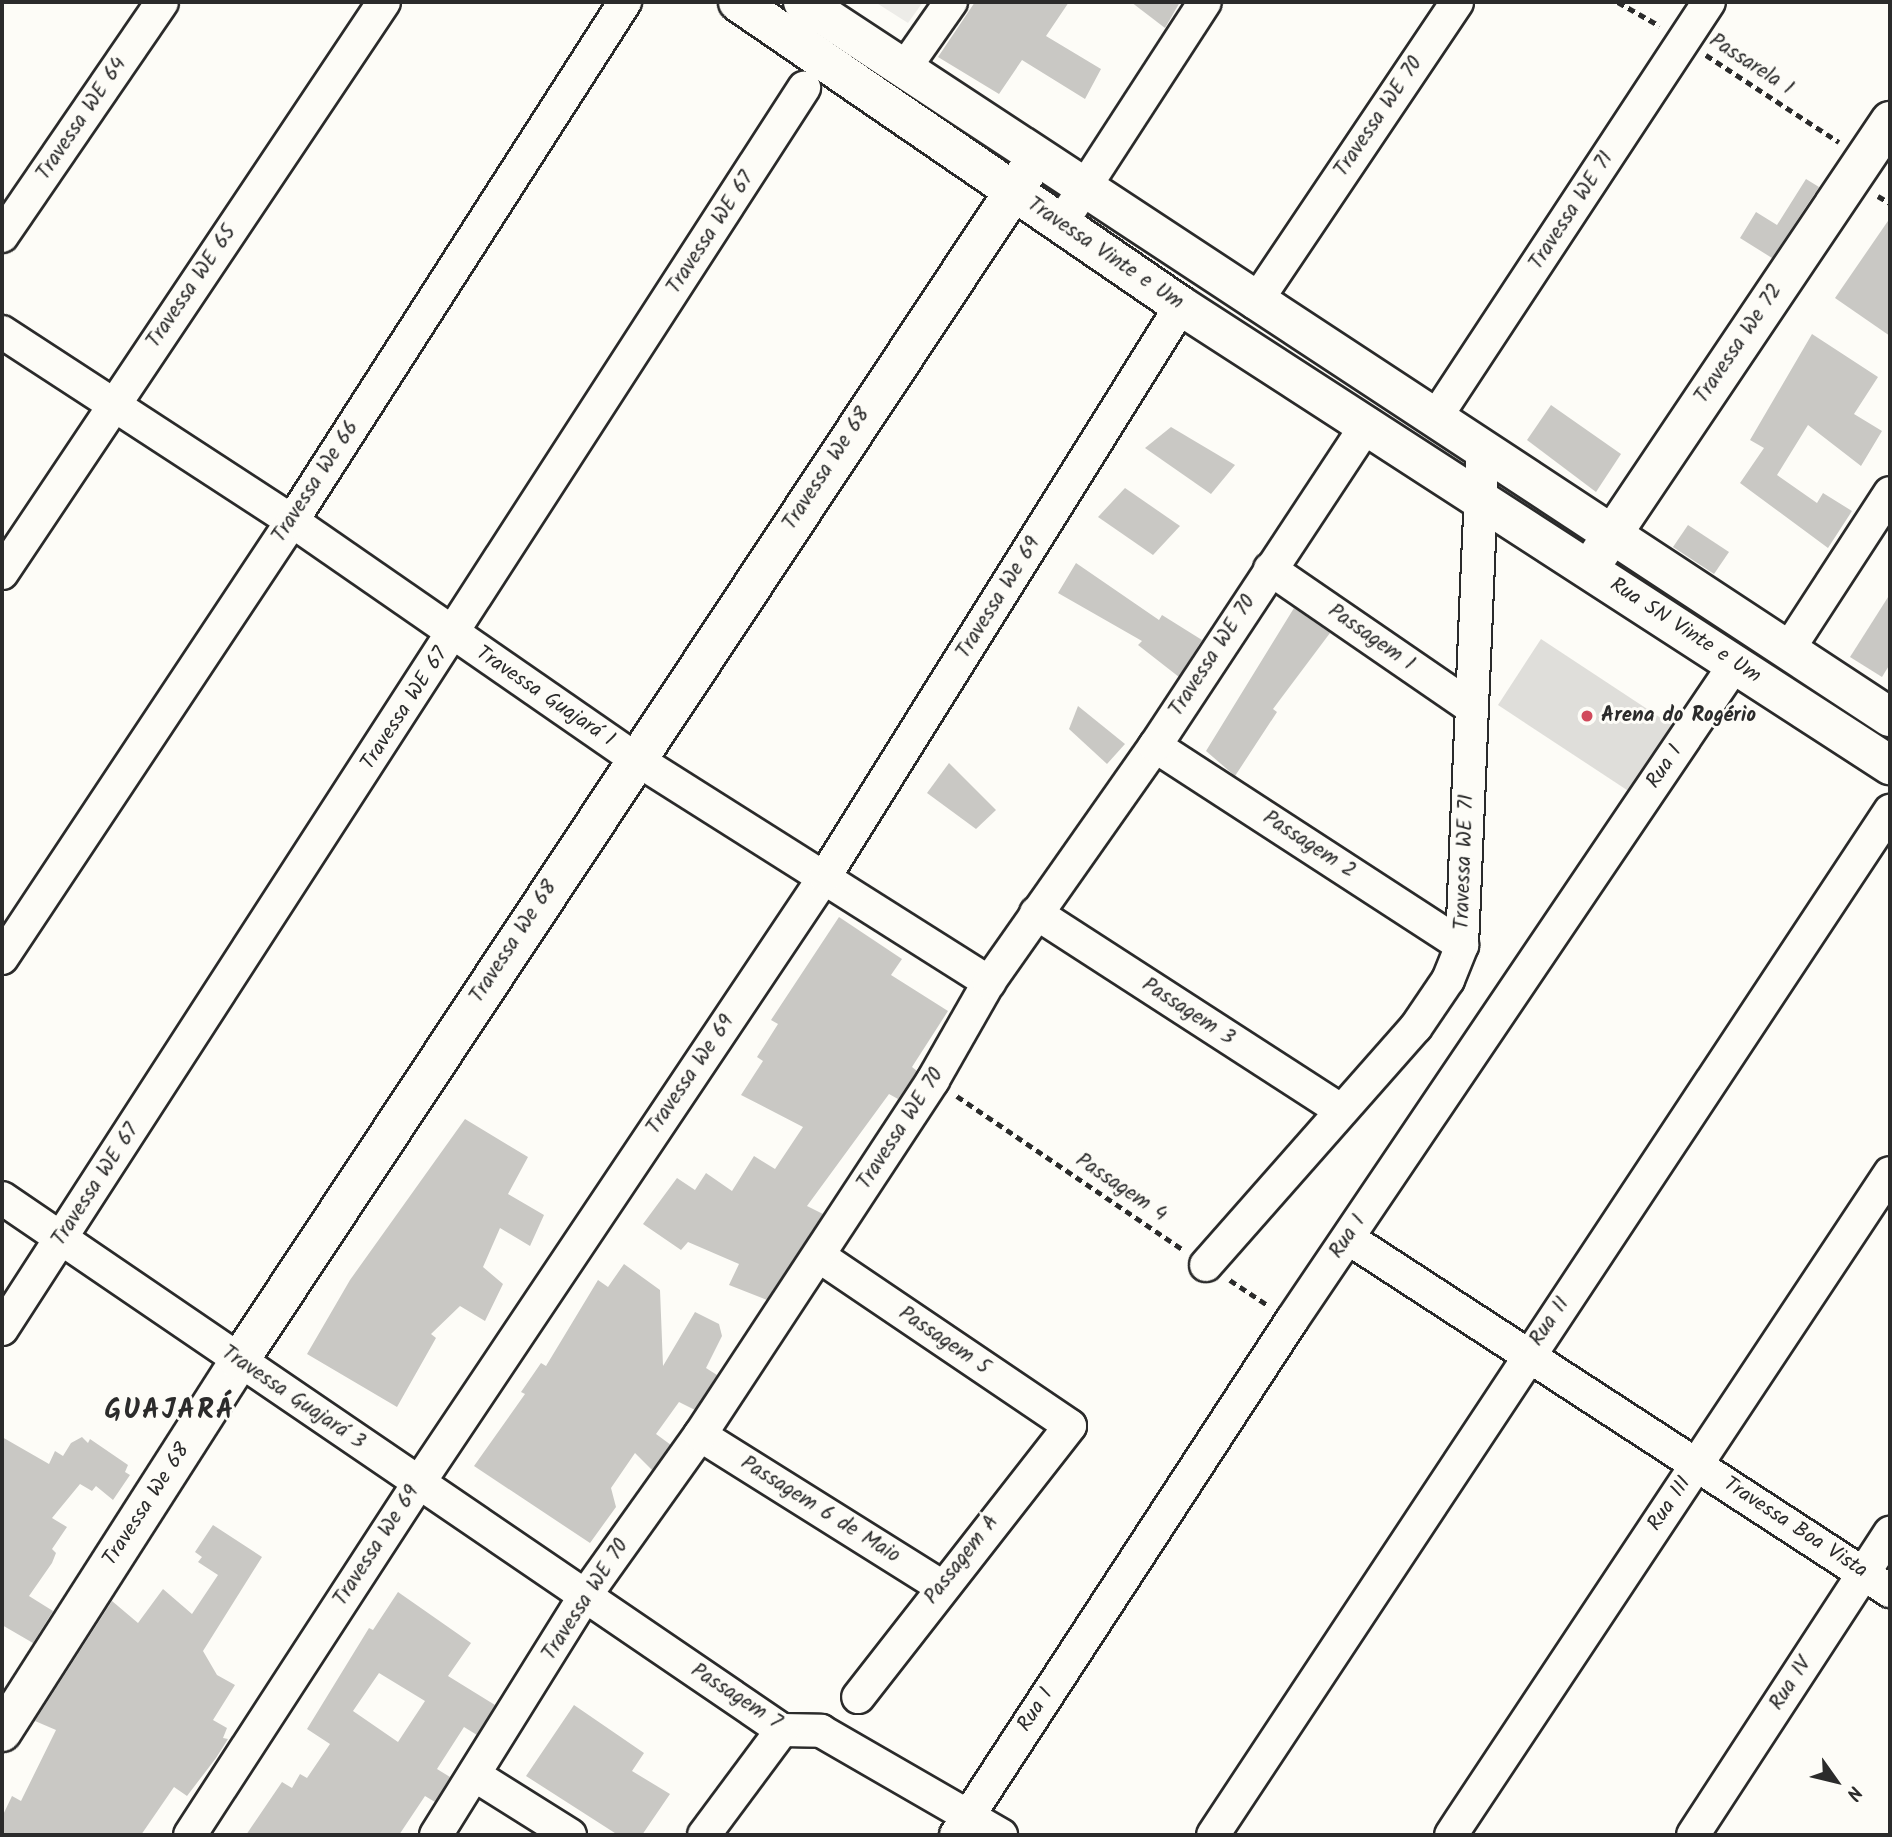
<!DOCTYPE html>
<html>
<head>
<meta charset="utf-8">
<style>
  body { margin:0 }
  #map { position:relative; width:1892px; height:1837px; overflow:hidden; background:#fdfcf7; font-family:Kalam,sans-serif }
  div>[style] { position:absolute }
  .built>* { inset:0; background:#edece8 }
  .green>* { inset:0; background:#dfdeda }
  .building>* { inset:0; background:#c9c8c4 }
  .path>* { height:4.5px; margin-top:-2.25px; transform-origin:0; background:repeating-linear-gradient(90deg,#2b2b2b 0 7px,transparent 0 12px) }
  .roads { filter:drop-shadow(2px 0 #2b2b2b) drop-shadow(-2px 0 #2b2b2b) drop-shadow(0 2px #2b2b2b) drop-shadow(0 -2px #2b2b2b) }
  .minor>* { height:32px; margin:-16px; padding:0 16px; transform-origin:16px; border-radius:16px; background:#fdfcf7 }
  .tertiary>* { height:38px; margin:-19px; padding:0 19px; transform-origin:19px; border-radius:19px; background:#fdfcf7 }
  .secondary>* { height:38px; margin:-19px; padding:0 19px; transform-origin:19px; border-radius:19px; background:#fdfcf7 }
  .primary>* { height:38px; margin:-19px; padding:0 19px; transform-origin:19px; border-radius:19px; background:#fdfcf7 }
  .dots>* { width:19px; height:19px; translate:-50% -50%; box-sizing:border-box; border:4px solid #fdfcf7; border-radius:50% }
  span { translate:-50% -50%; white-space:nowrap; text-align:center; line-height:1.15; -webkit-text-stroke:6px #fdfcf7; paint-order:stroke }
  .street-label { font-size:21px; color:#2b2b2b }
  .poi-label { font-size:21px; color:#2b2b2b; font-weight:700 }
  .left { translate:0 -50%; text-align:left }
  .district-label { font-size:28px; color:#2b2b2b; font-weight:700; letter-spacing:2px }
  .frame { position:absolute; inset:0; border:4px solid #2b2b2b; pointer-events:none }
  .north { position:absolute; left:1801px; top:1746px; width:70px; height:70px; -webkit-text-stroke:5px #fdfcf7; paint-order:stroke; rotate:124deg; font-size:19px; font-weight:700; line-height:28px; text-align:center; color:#2b2b2b }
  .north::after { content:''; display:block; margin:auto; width:24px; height:32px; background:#2b2b2b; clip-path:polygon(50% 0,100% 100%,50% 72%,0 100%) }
</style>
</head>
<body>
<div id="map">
  <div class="built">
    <i style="clip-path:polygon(875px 2px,923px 2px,908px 23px)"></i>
  </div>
  <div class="green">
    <i style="clip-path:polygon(1541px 639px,1676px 728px,1633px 794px,1498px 705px)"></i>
  </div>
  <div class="building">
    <i style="clip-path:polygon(975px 2px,1069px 2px,1046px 36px,1101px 69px,1085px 99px,1022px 60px,999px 94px,938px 57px)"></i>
    <i style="clip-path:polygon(1131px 2px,1180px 2px,1165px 28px)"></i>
    <i style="clip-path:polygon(1806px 179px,1819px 187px,1772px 258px,1740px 238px,1756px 212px,1777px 225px)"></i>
    <i style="clip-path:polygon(1890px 218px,1890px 336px,1835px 298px)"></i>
    <i style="clip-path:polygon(1812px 334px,1878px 377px,1854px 414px,1882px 431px,1861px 466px,1808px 425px,1777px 475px,1817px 503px,1823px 493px,1852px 511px,1828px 548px,1740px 483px,1764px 448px,1750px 440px)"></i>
    <i style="clip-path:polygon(1551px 405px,1621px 454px,1596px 492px,1527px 440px)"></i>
    <i style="clip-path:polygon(1171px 427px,1235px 465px,1211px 494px,1145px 448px)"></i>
    <i style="clip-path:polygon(1125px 488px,1180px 526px,1153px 555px,1098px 517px)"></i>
    <i style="clip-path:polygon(1688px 525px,1729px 552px,1714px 574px,1673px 547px)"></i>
    <i style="clip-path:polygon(1076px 563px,1159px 620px,1162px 615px,1202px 640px,1179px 677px,1138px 645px,1142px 641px,1058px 593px)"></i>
    <i style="clip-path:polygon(1890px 594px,1890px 664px,1882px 677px,1850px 657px)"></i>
    <i style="clip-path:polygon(1294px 608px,1330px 633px,1273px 709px,1277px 712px,1235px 776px,1206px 751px)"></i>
    <i style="clip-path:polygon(1078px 706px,1125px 744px,1107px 764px,1069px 729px)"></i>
    <i style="clip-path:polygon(949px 763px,996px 810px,976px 829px,927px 793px)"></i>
    <i style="clip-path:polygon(839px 917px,902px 959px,891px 975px,948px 1011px,912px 1067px,917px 1071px,898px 1099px,889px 1094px,807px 1206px,823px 1214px,767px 1300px,729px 1285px,739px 1264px,688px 1242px,681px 1250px,643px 1224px,677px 1178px,695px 1190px,706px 1173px,732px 1191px,754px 1156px,775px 1169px,803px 1127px,741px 1095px,763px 1061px,757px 1057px,778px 1024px,771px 1020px)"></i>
    <i style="clip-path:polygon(465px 1119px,528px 1157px,508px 1194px,544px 1215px,530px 1246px,500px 1228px,483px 1267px,503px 1284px,485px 1321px,460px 1306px,431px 1334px,436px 1338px,397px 1407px,307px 1354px,350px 1280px)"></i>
    <i style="clip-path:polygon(624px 1264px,660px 1290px,663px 1366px,695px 1312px,719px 1324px,722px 1336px,706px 1368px,717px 1375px,695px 1410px,679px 1402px,656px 1434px,671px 1445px,652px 1470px,635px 1453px,611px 1488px,616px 1507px,590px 1543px,474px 1466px,525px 1394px,521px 1392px,541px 1363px,546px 1366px,598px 1280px,608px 1287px)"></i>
    <i style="clip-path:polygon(2px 1437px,49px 1464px,55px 1451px,63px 1456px,71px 1443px,82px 1437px,88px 1443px,90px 1439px,128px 1465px,125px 1472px,130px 1475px,113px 1500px,96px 1486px,92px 1491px,80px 1484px,52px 1518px,67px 1527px,52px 1549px,56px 1553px,52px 1563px,29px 1596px,53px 1611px,33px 1643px,2px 1625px)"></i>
    <i style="clip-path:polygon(213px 1525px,262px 1557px,203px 1651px,217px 1675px,235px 1685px,213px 1720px,227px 1728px,223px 1738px,228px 1739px,216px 1758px,187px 1796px,174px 1787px,141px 1835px,2px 1835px,2px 1817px,12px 1796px,21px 1801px,56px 1730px,35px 1721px,112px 1601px,138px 1623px,163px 1589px,192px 1614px,218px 1575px,198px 1562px,202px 1557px,195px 1552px)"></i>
    <i style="clip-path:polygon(evenodd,398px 1592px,471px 1643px,448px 1676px,495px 1705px,477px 1735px,464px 1727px,437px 1769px,450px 1777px,435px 1802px,425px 1796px,399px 1835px,246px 1835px,282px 1782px,292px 1788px,300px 1774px,307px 1778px,330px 1744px,307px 1729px,369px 1628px,373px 1630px,398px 1592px,379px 1673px,425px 1701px,398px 1742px,353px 1711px,379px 1673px)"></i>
    <i style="clip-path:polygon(574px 1705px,644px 1753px,632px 1771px,670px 1794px,642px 1835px,618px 1835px,526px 1776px)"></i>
  </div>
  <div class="path">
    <i style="left:1618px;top:2px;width:48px;rotate:29.7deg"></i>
    <i style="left:1706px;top:55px;width:159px;rotate:33.2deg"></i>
    <i style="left:1878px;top:196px;width:14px;rotate:30deg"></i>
    <i style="left:957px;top:1096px;width:274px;rotate:34.2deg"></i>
    <i style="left:1230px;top:1280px;width:47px;rotate:33.7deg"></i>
  </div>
  <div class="roads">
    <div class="minor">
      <i style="left:904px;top:69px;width:82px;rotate:-55deg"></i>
      <i style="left:1062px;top:222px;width:262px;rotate:-57deg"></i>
      <i style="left:2px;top:236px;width:283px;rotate:-55.6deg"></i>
      <i style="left:1255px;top:303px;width:362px;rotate:-56.1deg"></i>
      <i style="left:2px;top:332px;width:346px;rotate:33.1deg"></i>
      <i style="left:292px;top:521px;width:418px;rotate:34.7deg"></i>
      <i style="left:636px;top:759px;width:418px;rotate:32.3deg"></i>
      <i style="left:1434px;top:420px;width:500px;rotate:-56.66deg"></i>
      <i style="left:1270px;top:569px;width:244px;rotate:34.5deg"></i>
      <i style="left:2px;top:573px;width:687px;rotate:-56.22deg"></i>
      <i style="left:1788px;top:650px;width:187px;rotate:-57deg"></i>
      <i style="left:1155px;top:746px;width:366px;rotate:33deg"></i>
      <i style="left:1036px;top:913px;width:362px;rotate:32.9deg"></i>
      <i style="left:2px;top:958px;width:524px;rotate:-56.43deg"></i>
      <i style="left:292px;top:521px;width:617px;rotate:-57.32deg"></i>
      <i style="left:2px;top:1198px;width:944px;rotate:34.3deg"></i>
      <i style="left:782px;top:1730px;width:39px;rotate:1deg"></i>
      <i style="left:821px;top:1731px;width:208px;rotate:30deg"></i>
      <i style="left:1348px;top:1238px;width:647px;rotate:33.08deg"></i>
      <i style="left:819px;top:1256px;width:303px;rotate:34.1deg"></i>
      <i style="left:1070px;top:1426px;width:344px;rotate:128deg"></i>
      <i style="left:1206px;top:1265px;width:317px;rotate:-48.6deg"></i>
      <i style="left:1416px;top:1027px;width:57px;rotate:-55.8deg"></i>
      <i style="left:1448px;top:980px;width:38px;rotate:-68deg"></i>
      <i style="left:1462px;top:945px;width:493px;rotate:-87.6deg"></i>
      <i style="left:2px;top:1329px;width:1478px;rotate:-57.13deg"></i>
      <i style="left:700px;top:1435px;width:284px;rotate:32.1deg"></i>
      <i style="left:476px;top:1776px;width:111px;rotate:32.1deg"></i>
      <i style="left:190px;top:1835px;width:419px;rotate:-57deg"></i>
      <i style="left:418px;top:1484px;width:732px;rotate:-56.2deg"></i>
      <i style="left:825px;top:876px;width:672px;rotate:-58.01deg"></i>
      <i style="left:436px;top:1835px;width:282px;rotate:-58.1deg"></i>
      <i style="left:585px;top:1596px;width:198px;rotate:-54.5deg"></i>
      <i style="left:700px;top:1435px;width:425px;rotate:-56.7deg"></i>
      <i style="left:933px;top:1080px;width:113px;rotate:-60.3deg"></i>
      <i style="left:989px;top:982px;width:289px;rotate:-54.9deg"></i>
      <i style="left:1155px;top:746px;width:386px;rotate:-56.6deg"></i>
      <i style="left:704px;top:1835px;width:131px;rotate:-53.4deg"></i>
      <i style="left:956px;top:1835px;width:615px;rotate:-56.88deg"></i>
      <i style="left:1292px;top:1320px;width:792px;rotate:-55.97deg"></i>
      <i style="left:1213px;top:1835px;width:1228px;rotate:-56.53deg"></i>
      <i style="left:1451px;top:1835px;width:794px;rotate:-56.45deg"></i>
      <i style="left:1693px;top:1835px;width:361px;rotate:-56.9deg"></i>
    </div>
    <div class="tertiary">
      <i style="left:2px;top:1732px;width:440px;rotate:-57.4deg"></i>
      <i style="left:239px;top:1361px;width:1443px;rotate:-56.48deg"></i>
    </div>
    <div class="secondary">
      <i style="left:1589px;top:569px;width:540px;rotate:-56.1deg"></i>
    </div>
    <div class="primary">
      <i style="left:738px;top:2px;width:537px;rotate:34.46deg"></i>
      <i style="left:1181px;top:306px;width:845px;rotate:32.92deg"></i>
      <i style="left:803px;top:2px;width:1301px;rotate:33.34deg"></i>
    </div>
  </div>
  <div class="dots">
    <i style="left:1587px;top:716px;background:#d1495b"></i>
  </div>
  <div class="street-label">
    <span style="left:1751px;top:65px;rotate:33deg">Passarela 1</span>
    <span style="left:1379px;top:117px;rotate:-56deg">Travessa WE 70</span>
    <span style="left:82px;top:119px;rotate:-56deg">Travessa WE 64</span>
    <span style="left:1572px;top:211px;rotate:-57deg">Travessa WE 71</span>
    <span style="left:711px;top:233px;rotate:-57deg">Travessa WE 67</span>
    <span style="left:1105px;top:254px;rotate:34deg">Travessa Vinte e Um</span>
    <span style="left:192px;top:287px;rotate:-56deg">Travessa WE 65</span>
    <span style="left:1739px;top:344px;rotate:-56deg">Travessa We 72</span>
    <span style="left:827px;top:469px;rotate:-57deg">Travessa We 68</span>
    <span style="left:316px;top:482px;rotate:-57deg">Travessa We 66</span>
    <span style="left:999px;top:598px;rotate:-58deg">Travessa We 69</span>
    <span style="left:1685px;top:631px;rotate:33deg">Rua SN Vinte e Um</span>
    <span style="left:1371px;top:638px;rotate:35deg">Passagem 1</span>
    <span style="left:1213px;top:656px;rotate:-57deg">Travessa WE 70</span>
    <span style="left:545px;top:697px;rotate:34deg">Travessa Guajará 1</span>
    <span style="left:405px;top:709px;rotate:-57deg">Travessa WE 67</span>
    <span style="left:1665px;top:767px;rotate:-56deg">Rua I</span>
    <span style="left:1309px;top:845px;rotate:33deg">Passagem 2</span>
    <span style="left:1465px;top:862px;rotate:-88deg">Travessa WE 71</span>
    <span style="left:514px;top:942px;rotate:-57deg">Travessa We 68</span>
    <span style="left:1188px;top:1012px;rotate:33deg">Passagem 3</span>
    <span style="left:691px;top:1075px;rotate:-56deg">Travessa We 69</span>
    <span style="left:901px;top:1129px;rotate:-57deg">Travessa WE 70</span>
    <span style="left:96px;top:1185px;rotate:-57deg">Travessa WE 67</span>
    <span style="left:1121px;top:1188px;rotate:34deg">Passagem 4</span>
    <span style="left:1348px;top:1237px;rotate:-56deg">Rua I</span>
    <span style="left:1550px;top:1322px;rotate:-56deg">Rua II</span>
    <span style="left:944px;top:1341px;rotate:34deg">Passagem 5</span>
    <span style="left:293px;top:1398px;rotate:34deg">Travessa Guajará 3</span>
    <span style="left:1670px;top:1504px;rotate:-56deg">Rua III</span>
    <span style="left:147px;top:1505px;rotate:-57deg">Travessa We 68</span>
    <span style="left:820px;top:1510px;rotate:32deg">Passagem 6 de Maio</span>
    <span style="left:1795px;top:1528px;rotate:33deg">Travessa Boa Vista</span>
    <span style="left:377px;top:1546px;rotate:-57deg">Travessa We 69</span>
    <span style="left:962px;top:1560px;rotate:-52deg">Passagem A</span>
    <span style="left:586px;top:1600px;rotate:-57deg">Travessa WE 70</span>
    <span style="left:1791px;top:1684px;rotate:-57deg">Rua IV</span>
    <span style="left:736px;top:1697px;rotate:33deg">Passagem 7</span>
    <span style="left:1036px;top:1710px;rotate:-57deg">Rua I</span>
  </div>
  <div class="poi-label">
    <span class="left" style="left:1601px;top:716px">Arena do Rogério</span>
  </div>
  <div class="district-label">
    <span style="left:170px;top:1411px">GUAJARÁ</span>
  </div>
  <div class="frame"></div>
  <div class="north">N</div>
</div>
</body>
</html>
